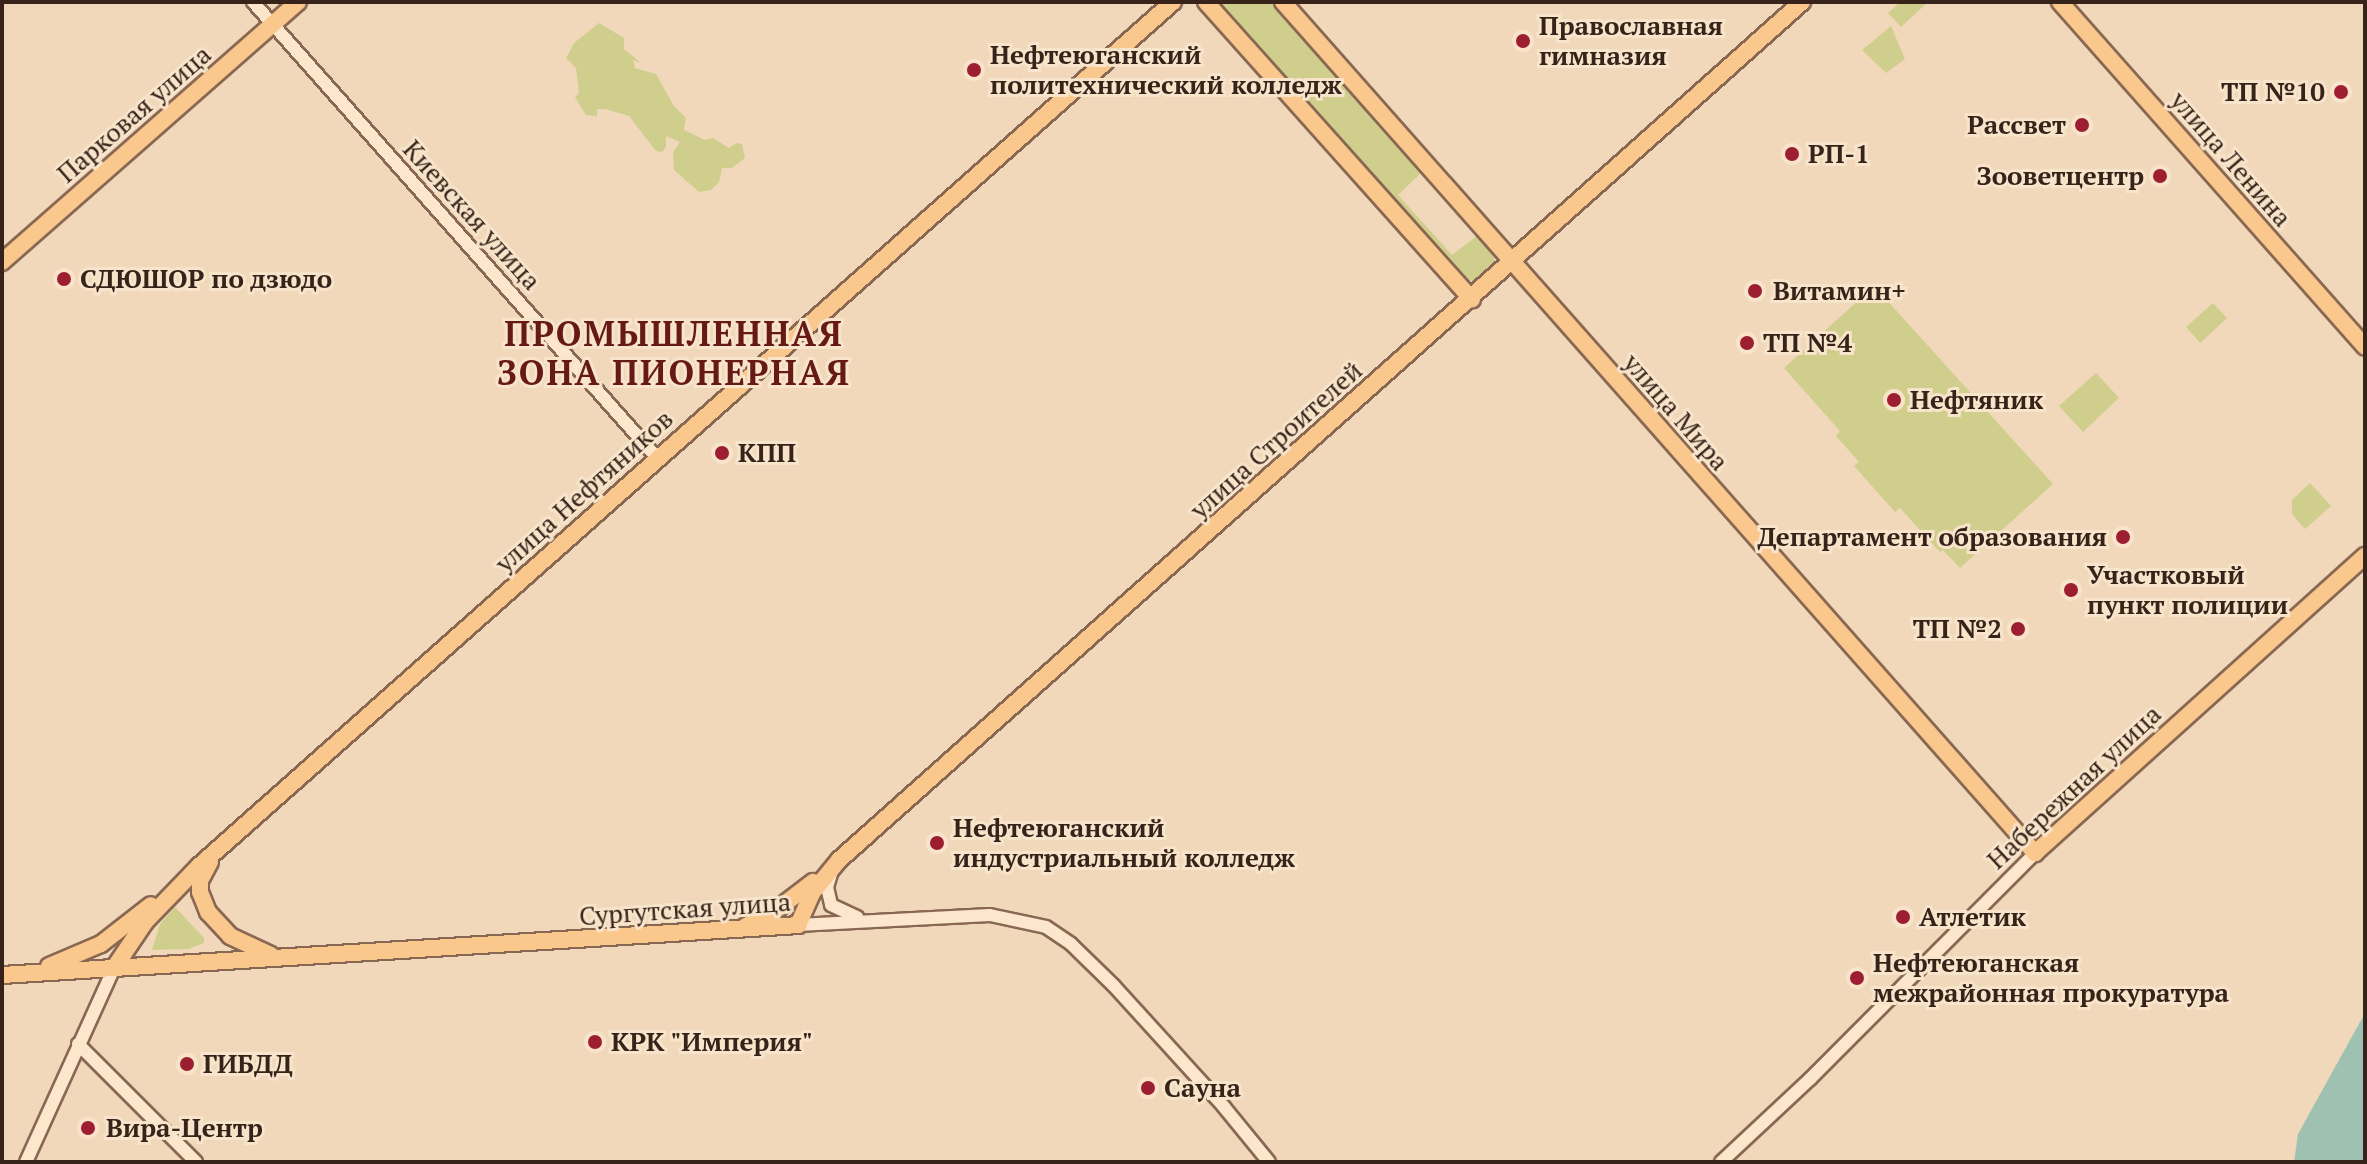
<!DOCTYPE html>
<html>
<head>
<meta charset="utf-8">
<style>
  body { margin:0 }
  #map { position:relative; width:2367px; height:1164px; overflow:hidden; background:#f1d8ba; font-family:"PT Serif",serif }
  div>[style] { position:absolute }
  .green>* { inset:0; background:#d0ce8d }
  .water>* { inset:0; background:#9fc1b2 }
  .roads { filter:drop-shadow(2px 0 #896853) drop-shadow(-2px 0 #896853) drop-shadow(0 2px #896853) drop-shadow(0 -2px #896853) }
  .minor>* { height:12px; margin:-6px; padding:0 6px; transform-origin:6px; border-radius:6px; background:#fce7cd }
  .major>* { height:16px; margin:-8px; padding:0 8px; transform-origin:8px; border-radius:8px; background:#fac78c }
  .dots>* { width:22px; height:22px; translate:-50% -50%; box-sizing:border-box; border:4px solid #f8e4ca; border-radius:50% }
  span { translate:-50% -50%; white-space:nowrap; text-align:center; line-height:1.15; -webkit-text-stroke:6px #f8e4ca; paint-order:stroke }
  .poi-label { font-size:26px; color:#372319; font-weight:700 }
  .left { translate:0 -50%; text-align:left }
  .right { translate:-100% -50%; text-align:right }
  .street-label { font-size:26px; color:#372319 }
  .district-label { font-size:34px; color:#671a15; font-weight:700; letter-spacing:2px }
  .frame { position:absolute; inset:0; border:4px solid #372319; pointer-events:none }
</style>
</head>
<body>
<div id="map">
  <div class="green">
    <i style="clip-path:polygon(1213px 2px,1273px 2px,1421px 168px,1420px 174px,1398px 195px,1452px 255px,1478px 235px,1494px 251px,1495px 265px,1475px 282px,1459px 275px)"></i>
    <i style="clip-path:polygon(1900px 2px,1928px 2px,1901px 27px,1888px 13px)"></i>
    <i style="clip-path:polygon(599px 23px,624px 38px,624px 49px,641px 63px,633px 60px,635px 68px,656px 74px,674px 106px,686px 118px,684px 130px,705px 140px,713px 138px,729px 148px,736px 143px,742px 144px,745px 158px,732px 168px,722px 168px,719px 182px,711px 190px,699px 192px,674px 170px,673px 152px,680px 142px,666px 136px,666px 147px,662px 152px,656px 151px,629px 116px,605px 109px,597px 109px,597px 116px,586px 115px,575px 97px,579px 93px,576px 68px,566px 58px,574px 43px)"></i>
    <i style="clip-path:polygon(1891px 26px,1905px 59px,1886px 73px,1862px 50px)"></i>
    <i style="clip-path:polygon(1874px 286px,2053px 484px,1960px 568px,1943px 550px,1940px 552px,1900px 508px,1895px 512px,1854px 466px,1859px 462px,1836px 436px,1840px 431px,1784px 368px)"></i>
    <i style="clip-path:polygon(2213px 303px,2227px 318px,2200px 343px,2186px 327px)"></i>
    <i style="clip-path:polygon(2096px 373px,2119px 398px,2083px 432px,2059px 406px)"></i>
    <i style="clip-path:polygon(2310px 483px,2331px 506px,2305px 529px,2292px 514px,2292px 500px)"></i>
    <i style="clip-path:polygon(175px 907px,204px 938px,204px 943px,188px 949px,152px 950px,160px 924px)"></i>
  </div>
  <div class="water">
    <i style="clip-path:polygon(2365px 1013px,2365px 1162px,2294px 1162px,2298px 1134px)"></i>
  </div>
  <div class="roads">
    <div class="minor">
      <i style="left:253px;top:2px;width:609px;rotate:48.46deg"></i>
      <i style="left:831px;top:874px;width:14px;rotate:107deg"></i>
      <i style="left:827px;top:887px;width:18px;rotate:77deg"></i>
      <i style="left:831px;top:905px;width:29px;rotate:25deg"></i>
      <i style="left:798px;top:925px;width:192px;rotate:-3deg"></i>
      <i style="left:990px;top:915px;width:57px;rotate:12.1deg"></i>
      <i style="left:1046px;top:927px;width:30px;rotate:34deg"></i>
      <i style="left:1071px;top:944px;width:60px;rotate:44.3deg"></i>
      <i style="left:1114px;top:986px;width:164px;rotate:47.7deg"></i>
      <i style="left:1224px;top:1107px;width:71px;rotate:50.7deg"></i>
      <i style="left:78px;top:1044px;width:167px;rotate:45deg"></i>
      <i style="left:26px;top:1162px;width:213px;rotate:-65.6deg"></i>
      <i style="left:1721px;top:1162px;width:122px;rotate:-43deg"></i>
      <i style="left:1810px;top:1079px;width:319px;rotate:-45.1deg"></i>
    </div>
    <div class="major">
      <i style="left:1206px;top:2px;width:399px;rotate:48.2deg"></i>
      <i style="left:1283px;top:2px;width:1136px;rotate:48.53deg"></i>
      <i style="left:2035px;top:853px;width:444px;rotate:-42deg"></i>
      <i style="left:2060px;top:2px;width:460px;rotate:48.5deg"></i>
      <i style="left:2px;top:262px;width:394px;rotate:-41.3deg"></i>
      <i style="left:210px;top:862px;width:21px;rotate:118deg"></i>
      <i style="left:200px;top:881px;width:11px;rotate:90deg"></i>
      <i style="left:200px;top:892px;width:22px;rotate:68deg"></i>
      <i style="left:208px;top:912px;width:33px;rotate:47deg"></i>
      <i style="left:230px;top:936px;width:45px;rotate:24.9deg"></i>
      <i style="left:746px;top:926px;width:28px;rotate:-26deg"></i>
      <i style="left:771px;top:914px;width:53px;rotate:-37.3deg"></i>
      <i style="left:49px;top:966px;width:56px;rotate:-22.9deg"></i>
      <i style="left:101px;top:944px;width:63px;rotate:-38deg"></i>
      <i style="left:114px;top:968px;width:55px;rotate:-56deg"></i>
      <i style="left:145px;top:922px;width:78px;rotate:-46deg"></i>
      <i style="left:199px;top:866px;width:1302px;rotate:-41.58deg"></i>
      <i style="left:2px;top:975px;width:798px;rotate:-3.59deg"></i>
      <i style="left:798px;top:925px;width:35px;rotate:-66deg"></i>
      <i style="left:812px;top:893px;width:43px;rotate:-50.7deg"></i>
      <i style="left:839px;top:860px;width:1290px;rotate:-41.7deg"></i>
    </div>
  </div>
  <div class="dots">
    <i style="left:1523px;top:41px;background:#9d1e31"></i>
    <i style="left:974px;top:70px;background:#9d1e31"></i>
    <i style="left:2341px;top:92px;background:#9d1e31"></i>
    <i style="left:2082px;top:125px;background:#9d1e31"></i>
    <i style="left:1792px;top:154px;background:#9d1e31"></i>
    <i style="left:2160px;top:176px;background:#9d1e31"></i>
    <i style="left:64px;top:279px;background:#9d1e31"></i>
    <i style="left:1755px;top:291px;background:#9d1e31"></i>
    <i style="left:1747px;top:343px;background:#9d1e31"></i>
    <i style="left:1894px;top:400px;background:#9d1e31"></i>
    <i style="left:722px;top:453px;background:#9d1e31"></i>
    <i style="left:2123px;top:537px;background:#9d1e31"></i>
    <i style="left:2071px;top:590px;background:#9d1e31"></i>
    <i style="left:2018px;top:629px;background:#9d1e31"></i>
    <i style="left:937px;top:843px;background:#9d1e31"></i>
    <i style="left:1903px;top:917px;background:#9d1e31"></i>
    <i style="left:1857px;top:978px;background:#9d1e31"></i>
    <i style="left:595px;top:1042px;background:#9d1e31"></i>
    <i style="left:187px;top:1064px;background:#9d1e31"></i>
    <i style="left:1148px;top:1088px;background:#9d1e31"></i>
    <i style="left:88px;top:1128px;background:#9d1e31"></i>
  </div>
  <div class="poi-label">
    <span class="left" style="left:1539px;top:41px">Православная<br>гимназия</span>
    <span class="left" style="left:990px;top:70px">Нефтеюганский<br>политехнический колледж</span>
    <span class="right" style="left:2325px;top:92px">ТП №10</span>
    <span class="right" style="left:2066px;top:125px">Рассвет</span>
    <span class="left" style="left:1808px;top:154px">РП-1</span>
    <span class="right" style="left:2144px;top:176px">Зооветцентр</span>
    <span class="left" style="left:80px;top:279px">СДЮШОР по дзюдо</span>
    <span class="left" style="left:1773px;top:291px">Витамин+</span>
    <span class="left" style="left:1763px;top:343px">ТП №4</span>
    <span class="left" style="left:1910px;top:400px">Нефтяник</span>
    <span class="left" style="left:738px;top:453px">КПП</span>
    <span class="right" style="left:2107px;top:537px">Департамент образования</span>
    <span class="left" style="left:2087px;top:590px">Участковый<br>пункт полиции</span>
    <span class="right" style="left:2002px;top:629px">ТП №2</span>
    <span class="left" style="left:953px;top:843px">Нефтеюганский<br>индустриальный колледж</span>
    <span class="left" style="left:1919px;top:917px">Атлетик</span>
    <span class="left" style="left:1873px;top:978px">Нефтеюганская<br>межрайонная прокуратура</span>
    <span class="left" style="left:611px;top:1042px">КРК "Империя"</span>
    <span class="left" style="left:203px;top:1064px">ГИБДД</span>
    <span class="left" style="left:1164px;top:1088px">Сауна</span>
    <span class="left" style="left:106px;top:1128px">Вира-Центр</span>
  </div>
  <div class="street-label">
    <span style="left:134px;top:114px;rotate:-41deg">Парковая улица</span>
    <span style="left:2231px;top:159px;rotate:49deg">улица Ленина</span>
    <span style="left:472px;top:215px;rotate:48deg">Киевская улица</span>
    <span style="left:1676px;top:412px;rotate:49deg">улица Мира</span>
    <span style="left:1276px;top:440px;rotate:-42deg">улица Строителей</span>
    <span style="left:584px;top:491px;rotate:-42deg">улица Нефтяников</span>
    <span style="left:2074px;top:787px;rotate:-43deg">Набережная улица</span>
    <span style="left:685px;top:909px;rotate:-4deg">Сургутская улица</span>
  </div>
  <div class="district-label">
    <span style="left:674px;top:353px">ПРОМЫШЛЕННАЯ<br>ЗОНА ПИОНЕРНАЯ</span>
  </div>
  <div class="frame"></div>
</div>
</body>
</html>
